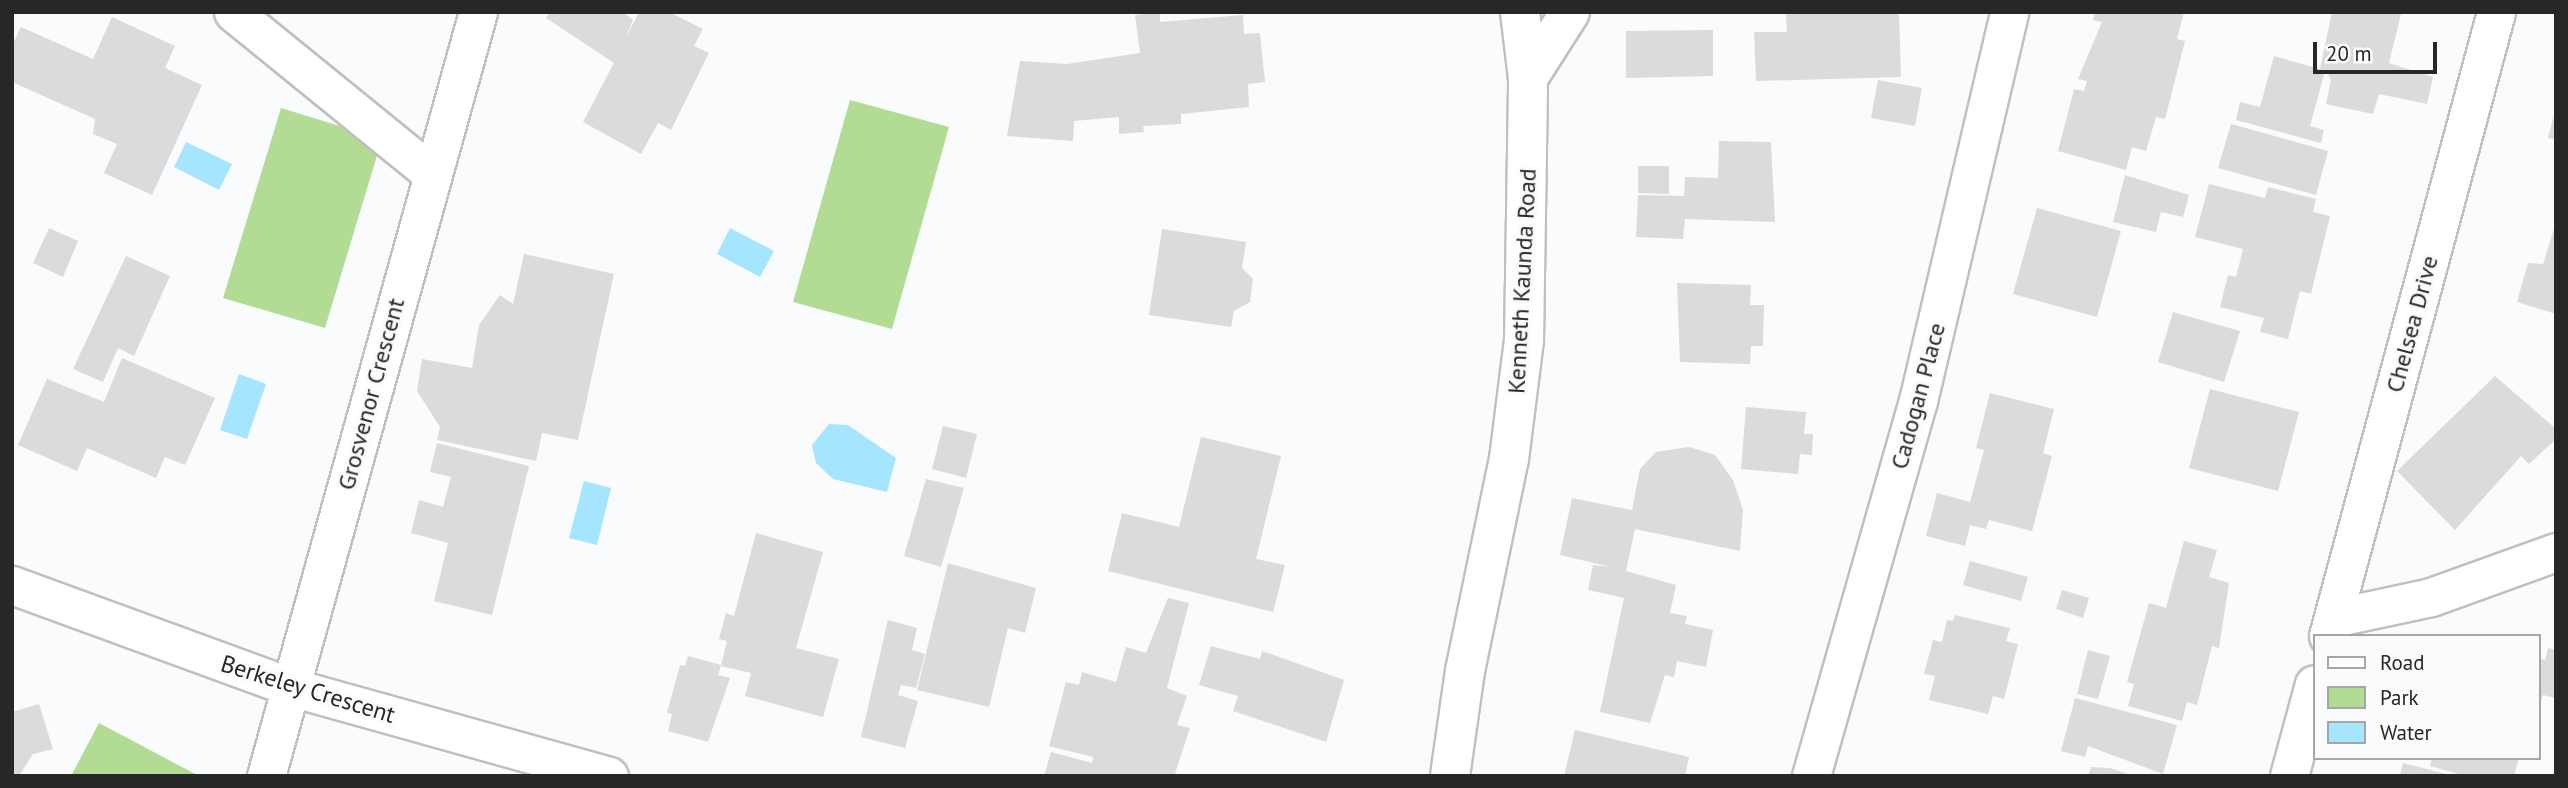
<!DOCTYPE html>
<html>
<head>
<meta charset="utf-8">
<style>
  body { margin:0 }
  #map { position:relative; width:2568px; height:788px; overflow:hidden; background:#f9fbfc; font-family:"PT Sans",sans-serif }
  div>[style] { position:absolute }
  .green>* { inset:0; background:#b2dc93 }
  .water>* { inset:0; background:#a6e5fe }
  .building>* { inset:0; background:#d9dbdc }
  .roads { filter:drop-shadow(2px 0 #bec0c2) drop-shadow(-2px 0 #bec0c2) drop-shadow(0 2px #bec0c2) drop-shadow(0 -2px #bec0c2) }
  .minor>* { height:37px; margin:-18.5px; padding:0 18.5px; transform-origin:18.5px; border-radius:18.5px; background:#fff }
  .secondary>* { height:38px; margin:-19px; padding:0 19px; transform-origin:19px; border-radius:19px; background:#fff }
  span { translate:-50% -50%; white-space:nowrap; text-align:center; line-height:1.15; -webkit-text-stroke:7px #f9fbfc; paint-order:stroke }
  .street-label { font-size:24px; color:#262727 }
  .frame { position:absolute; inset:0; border:14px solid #262727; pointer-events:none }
  .legend { position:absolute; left:2313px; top:634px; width:228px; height:126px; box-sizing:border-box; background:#f9fbfc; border:2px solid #a5a6a7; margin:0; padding:9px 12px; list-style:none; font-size:21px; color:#262727 }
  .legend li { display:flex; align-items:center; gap:14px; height:35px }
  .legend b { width:35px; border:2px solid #a5a6a7 }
  .scale { position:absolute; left:2313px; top:42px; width:124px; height:32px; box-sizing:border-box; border:4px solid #262727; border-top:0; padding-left:9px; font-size:21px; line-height:24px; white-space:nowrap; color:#262727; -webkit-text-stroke:5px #f9fbfc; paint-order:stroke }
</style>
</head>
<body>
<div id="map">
  <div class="green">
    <i style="clip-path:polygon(850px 100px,949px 127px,892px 329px,793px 302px)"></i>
    <i style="clip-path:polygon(281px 108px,382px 139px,325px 328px,223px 298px)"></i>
    <i style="clip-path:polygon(99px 723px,199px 776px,71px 776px)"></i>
  </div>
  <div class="water">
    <i style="clip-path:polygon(186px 142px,232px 164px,219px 190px,174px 167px)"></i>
    <i style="clip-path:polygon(730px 228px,774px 251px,760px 277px,717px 254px)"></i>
    <i style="clip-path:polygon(239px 374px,266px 384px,247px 439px,220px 430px)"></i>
    <i style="clip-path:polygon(829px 424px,848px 425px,896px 458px,887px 492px,833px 479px,816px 463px,812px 445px)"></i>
    <i style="clip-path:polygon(584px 481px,611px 488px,597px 545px,569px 538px)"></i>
  </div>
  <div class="building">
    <i style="clip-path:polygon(550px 12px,623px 12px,633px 20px,625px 39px,639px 12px,669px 12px,703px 29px,694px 46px,709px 53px,671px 130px,658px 123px,641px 154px,583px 122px,614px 63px,546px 18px)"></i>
    <i style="clip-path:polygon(1160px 12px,1160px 22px,1243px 15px,1244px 34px,1260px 33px,1265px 82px,1248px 84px,1249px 107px,1181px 114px,1181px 124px,1143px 126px,1144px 132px,1119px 134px,1119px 117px,1074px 121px,1073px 141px,1007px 136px,1020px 61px,1067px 64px,1140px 53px,1135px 15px)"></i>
    <i style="clip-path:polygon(1786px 12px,1899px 12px,1901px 77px,1756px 81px,1754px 32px,1787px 32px)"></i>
    <i style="clip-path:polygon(2095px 12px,2184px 12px,2177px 39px,2185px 41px,2165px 119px,2156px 117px,2146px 151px,2132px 147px,2126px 170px,2058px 151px,2074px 89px,2084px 91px,2087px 81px,2078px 79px,2102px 22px,2093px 20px)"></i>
    <i style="clip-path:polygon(2332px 12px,2401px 14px,2389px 63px,2433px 77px,2427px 104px,2379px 94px,2373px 114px,2326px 104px,2331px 79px,2325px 71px,2310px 126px,2324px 130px,2321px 143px,2236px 120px,2240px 102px,2260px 107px,2274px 56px,2320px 69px)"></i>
    <i style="clip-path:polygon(112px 17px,175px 46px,165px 68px,202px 85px,152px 195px,104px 173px,117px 144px,93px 134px,95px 119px,12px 82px,12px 46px,21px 27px,93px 59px)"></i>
    <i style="clip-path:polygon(1713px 30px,1713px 76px,1626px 78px,1626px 31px)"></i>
    <i style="clip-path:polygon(1878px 80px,1922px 88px,1915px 126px,1871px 118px)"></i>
    <i style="clip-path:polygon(2555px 111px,2556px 111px,2556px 140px,2548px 138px)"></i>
    <i style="clip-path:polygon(2231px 124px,2328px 151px,2316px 195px,2218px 168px)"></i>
    <i style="clip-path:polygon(1719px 141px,1771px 142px,1775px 222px,1685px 219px,1683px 239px,1636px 237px,1638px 195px,1684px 196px,1685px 177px,1718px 178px)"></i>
    <i style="clip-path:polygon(1638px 166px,1669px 166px,1669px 194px,1638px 193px)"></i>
    <i style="clip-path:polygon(2125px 175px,2189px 195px,2183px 217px,2161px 212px,2156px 232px,2113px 222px)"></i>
    <i style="clip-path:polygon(2209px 184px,2265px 198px,2268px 187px,2316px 199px,2313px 212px,2330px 216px,2311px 294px,2300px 291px,2288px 339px,2260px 332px,2264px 318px,2220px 307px,2228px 275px,2236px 277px,2243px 249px,2195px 237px)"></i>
    <i style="clip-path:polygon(2037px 208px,2121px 231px,2097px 317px,2013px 294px)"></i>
    <i style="clip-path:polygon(2556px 222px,2556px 314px,2517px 302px,2528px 263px,2543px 264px)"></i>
    <i style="clip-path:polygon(49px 228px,78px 241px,63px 277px,33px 263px)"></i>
    <i style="clip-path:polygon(1162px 229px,1246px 242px,1242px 268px,1253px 279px,1250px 302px,1234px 311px,1231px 327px,1149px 315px)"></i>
    <i style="clip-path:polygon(524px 254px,614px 274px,578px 440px,542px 433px,536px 461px,437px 440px,440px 427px,417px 391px,422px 359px,472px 368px,479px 325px,500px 295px,513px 304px)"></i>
    <i style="clip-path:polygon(126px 256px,170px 276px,134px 356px,118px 348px,103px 382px,73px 369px)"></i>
    <i style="clip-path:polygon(1677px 283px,1751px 285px,1750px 305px,1764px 305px,1763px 346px,1751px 346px,1750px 364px,1680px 362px)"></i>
    <i style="clip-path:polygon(2173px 312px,2240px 331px,2224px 382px,2158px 362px)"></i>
    <i style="clip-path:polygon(122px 358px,215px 398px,185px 465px,165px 457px,156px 478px,87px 448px,77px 471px,18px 445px,47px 379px,104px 402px)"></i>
    <i style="clip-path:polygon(2495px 376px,2556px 429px,2556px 439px,2529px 464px,2521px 456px,2455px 530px,2397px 471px)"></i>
    <i style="clip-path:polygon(2210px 389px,2299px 412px,2278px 491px,2189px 468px)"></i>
    <i style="clip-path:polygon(1990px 393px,2054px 409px,2043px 453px,2052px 456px,2032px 531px,1989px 520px,1986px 529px,1970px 525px,1965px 546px,1926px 536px,1937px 493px,1970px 502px,1984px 450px,1976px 448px)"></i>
    <i style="clip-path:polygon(1746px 407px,1806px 412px,1804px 434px,1813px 434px,1812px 455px,1800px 454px,1798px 474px,1741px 469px)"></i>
    <i style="clip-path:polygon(943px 426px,977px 434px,966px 478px,932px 469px)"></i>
    <i style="clip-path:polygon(1201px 437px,1281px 456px,1256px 559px,1285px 565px,1273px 612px,1108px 571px,1122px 513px,1179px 527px)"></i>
    <i style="clip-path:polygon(437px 443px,529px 466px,492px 615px,434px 601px,448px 543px,411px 533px,419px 500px,443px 507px,451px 477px,430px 472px)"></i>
    <i style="clip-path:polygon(1689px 447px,1715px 455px,1733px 480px,1743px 510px,1740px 551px,1635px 529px,1626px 571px,1676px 585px,1670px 613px,1687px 616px,1685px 624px,1713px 630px,1706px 667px,1677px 661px,1674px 677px,1665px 675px,1650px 723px,1600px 712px,1624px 598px,1588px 590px,1593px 565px,1611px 567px,1560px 555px,1572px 498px,1632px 510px,1640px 469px,1656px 452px)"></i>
    <i style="clip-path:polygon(926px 479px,964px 488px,941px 567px,904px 556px)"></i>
    <i style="clip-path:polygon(756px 533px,823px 552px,796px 648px,839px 659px,823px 717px,745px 696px,751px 673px,721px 666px,727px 641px,719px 639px,726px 613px,734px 616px)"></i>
    <i style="clip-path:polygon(2184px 541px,2217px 550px,2209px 577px,2229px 583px,2219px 648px,2212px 646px,2197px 705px,2187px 702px,2182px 721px,2128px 706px,2134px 684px,2127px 682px,2149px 603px,2166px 608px)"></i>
    <i style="clip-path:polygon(1970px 561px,2028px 577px,2021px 601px,1963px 585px)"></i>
    <i style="clip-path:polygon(948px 563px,1036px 588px,1025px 633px,1008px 628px,989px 707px,917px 690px)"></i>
    <i style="clip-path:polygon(2062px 590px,2089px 598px,2083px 618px,2056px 609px)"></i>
    <i style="clip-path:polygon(1168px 598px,1189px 603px,1167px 688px,1187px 696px,1177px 725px,1190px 728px,1175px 774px,1044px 776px,1051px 752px,1092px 763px,1093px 757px,1049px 746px,1066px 682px,1079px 685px,1082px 672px,1116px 682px,1126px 647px,1146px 653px)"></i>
    <i style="clip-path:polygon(1955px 615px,2010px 628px,2006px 641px,2018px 644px,2004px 699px,1993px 696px,1988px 714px,1929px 700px,1935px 676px,1924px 674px,1933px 640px,1942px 642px,1947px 620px,1953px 621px)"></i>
    <i style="clip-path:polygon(888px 620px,917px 628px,912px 650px,925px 654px,916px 688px,901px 685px,898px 695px,918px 701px,905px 748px,861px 737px)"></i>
    <i style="clip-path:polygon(1211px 646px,1260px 659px,1262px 651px,1344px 680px,1326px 742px,1233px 711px,1238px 696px,1199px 685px)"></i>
    <i style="clip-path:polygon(2548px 648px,2556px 650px,2556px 698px,2543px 695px,2538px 711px,2538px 658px,2545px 660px)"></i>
    <i style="clip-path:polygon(2088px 650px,2110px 656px,2098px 699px,2077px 694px)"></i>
    <i style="clip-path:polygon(688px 656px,721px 665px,718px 675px,730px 678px,708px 742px,668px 731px,672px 714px,667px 713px,680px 665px,685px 666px)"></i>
    <i style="clip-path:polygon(2075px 698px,2177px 725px,2163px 774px,2088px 746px,2085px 757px,2061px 751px)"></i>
    <i style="clip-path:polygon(39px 704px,53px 749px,33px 754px,19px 776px,12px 776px,12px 712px)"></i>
    <i style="clip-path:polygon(1575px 730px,1689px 757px,1685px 776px,1564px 776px)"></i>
    <i style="clip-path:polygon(2432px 758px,2519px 758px,2514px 776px,2466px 776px,2430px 766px)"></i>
    <i style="clip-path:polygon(2403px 763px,2450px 775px,2449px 776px,2400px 776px)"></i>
    <i style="clip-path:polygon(2091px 767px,2110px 768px,2134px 776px,2088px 776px)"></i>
  </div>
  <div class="roads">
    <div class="minor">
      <i style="left:233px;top:12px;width:254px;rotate:39.1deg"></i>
      <i style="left:12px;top:585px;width:300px;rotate:20.1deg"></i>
      <i style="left:294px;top:688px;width:327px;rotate:15.6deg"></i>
      <i style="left:2333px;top:618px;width:100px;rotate:-12.1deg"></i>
      <i style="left:2431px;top:597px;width:133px;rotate:-19.8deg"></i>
      <i style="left:2328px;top:636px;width:646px;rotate:-74.93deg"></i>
      <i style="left:266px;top:776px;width:793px;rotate:-74.49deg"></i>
      <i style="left:1811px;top:776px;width:390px;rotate:-74.1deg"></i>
      <i style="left:1918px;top:401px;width:400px;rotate:-76.8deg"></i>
      <i style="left:2289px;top:776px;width:95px;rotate:-74.8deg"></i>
    </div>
    <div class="secondary">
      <i style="left:1528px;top:78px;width:78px;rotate:-57.5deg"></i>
      <i style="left:1450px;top:776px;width:106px;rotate:-81.9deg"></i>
      <i style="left:1465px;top:671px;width:217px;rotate:-78.3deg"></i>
      <i style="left:1509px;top:459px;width:119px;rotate:-82.8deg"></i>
      <i style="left:1524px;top:341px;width:263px;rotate:-89.1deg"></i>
      <i style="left:1528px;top:78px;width:66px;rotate:-96.9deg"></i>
    </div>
  </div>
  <div class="street-label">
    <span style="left:1522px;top:281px;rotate:-87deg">Kenneth Kaunda Road</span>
    <span style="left:2412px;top:324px;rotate:-75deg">Chelsea Drive</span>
    <span style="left:371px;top:394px;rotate:-75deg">Grosvenor Crescent</span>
    <span style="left:1918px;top:396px;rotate:-75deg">Cadogan Place</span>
    <span style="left:308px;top:689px;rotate:17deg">Berkeley Crescent</span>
  </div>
  <div class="frame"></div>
  <ul class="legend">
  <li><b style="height:9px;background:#fff"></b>Road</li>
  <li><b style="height:19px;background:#b2dc93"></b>Park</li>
  <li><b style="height:19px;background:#a6e5fe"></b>Water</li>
  </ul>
  <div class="scale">20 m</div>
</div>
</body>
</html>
